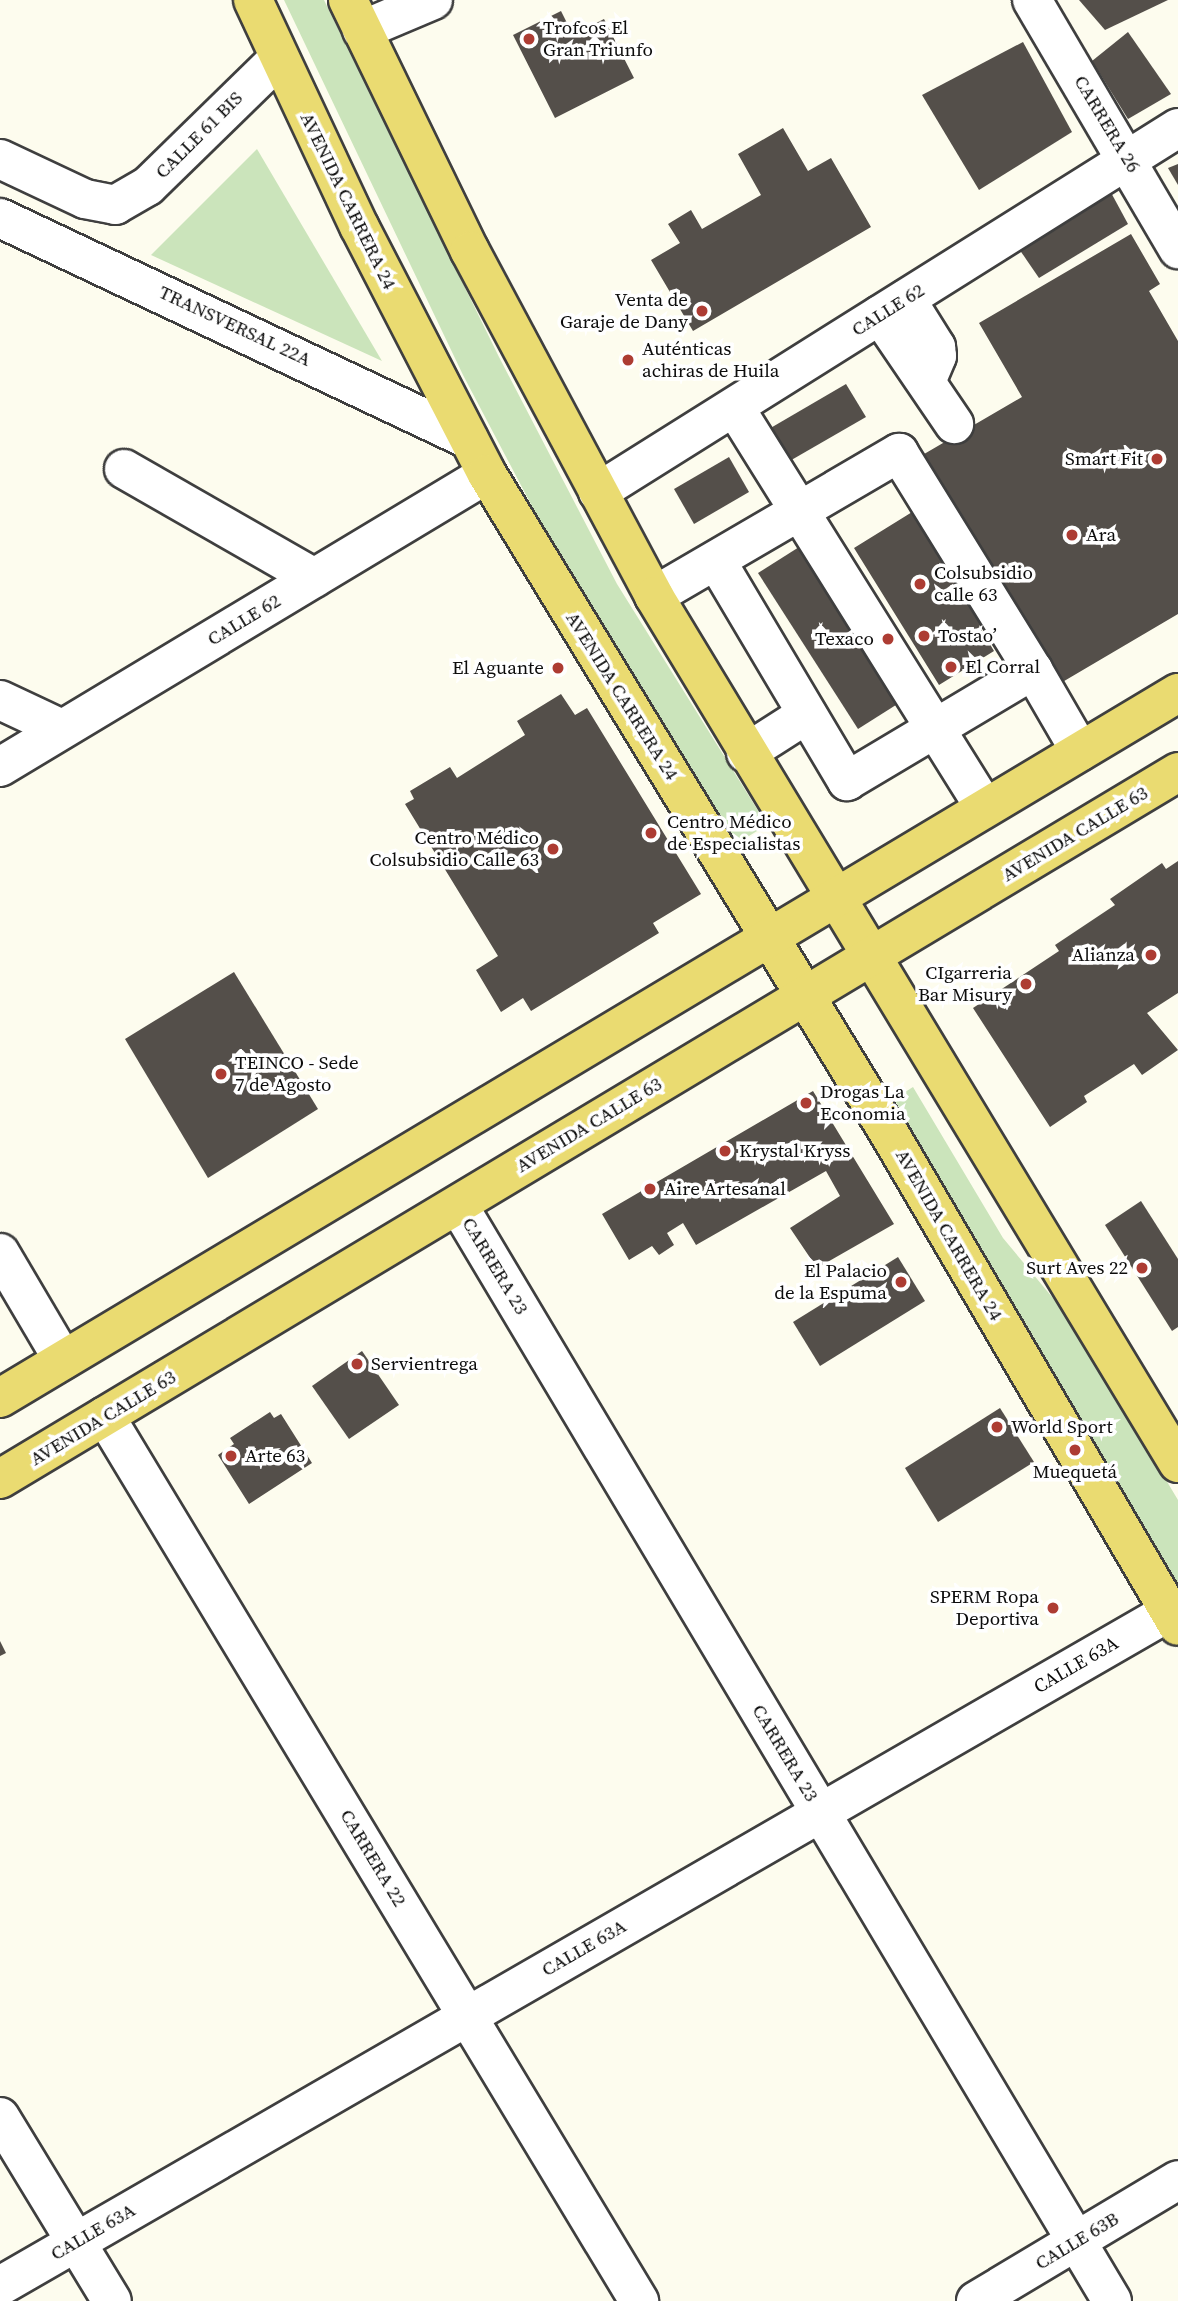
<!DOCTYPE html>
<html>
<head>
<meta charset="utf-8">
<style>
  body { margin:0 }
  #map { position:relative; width:1178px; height:2301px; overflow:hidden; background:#fdfcee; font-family:"Source Serif 4",serif }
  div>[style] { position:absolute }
  .green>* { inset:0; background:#cbe4bb }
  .building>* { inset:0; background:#544f4a }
  .roads { filter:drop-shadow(2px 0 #3f3f3f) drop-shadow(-2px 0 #3f3f3f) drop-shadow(0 2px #3f3f3f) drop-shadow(0 -2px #3f3f3f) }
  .minor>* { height:38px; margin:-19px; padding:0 19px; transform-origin:19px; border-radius:19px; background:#fff }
  .major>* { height:38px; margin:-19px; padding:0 19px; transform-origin:19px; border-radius:19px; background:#eadb71 }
  .dots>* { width:19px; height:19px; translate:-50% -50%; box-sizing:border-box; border:4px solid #fff; border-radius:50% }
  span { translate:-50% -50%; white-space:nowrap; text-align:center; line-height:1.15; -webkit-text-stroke:7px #fff; paint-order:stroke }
  .poi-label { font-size:19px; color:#0c0c0c }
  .left { translate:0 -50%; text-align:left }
  .right { translate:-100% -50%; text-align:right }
  .street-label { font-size:19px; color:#0c0c0c }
</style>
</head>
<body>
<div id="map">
  <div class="green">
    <i style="clip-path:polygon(284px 0,324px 0,499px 357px,617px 584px,767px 825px,731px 847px,585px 607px,463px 375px)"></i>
    <i style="clip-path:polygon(257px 149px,382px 361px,151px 255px)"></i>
    <i style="clip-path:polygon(913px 1087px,1003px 1238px,1067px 1315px,1178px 1500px,1178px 1584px,894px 1099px)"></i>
  </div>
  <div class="building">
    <i style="clip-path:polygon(1079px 0,1168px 0,1105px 30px)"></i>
    <i style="clip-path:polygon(561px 11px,573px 35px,604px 19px,634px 78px,555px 118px,513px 35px)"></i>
    <i style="clip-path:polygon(1128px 32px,1171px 94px,1128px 119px,1092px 61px)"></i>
    <i style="clip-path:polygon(1023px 42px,1072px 132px,979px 190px,922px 95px)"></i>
    <i style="clip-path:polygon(783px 128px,808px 171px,831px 158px,871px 227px,693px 331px,651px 260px,680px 243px,668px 224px,691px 210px,702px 229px,761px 195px,738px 154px)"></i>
    <i style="clip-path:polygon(1178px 164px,1178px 185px,1168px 168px)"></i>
    <i style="clip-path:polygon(1108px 187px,1128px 224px,1039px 278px,1015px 243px)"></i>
    <i style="clip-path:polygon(1131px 234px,1160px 284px,1149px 291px,1178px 341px,1178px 614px,1054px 687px,919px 457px,1022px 397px,979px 323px)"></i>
    <i style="clip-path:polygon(846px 384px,866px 417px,781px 466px,762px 433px)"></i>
    <i style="clip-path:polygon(729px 457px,749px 492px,694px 524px,674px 489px)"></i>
    <i style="clip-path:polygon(917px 509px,986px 621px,979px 626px,994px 651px,939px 685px,854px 548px)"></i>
    <i style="clip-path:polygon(807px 542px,907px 698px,858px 729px,758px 573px)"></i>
    <i style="clip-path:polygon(561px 694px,575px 715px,587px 708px,701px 894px,653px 923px,659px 933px,531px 1011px,523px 998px,501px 1012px,476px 970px,498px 956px,405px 804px,414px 799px,410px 791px,450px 767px,457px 778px,525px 735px,517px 721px)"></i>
    <i style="clip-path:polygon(1178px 861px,1178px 993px,1147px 1013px,1178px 1050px,1142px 1075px,1134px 1064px,1084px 1096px,1087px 1102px,1050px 1127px,973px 1008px,1059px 951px,1055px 945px,1115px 905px,1110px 899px,1162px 863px,1166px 869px)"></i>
    <i style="clip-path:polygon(234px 972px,318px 1109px,208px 1178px,125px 1039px)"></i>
    <i style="clip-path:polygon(813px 1091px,894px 1224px,817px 1268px,790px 1228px,840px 1196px,826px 1171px,696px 1245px,683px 1223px,667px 1233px,674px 1245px,659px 1255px,652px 1246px,629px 1260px,602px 1214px)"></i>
    <i style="clip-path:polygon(1141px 1201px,1178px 1259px,1178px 1327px,1172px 1331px,1105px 1225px)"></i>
    <i style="clip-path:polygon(898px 1257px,925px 1301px,820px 1366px,793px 1322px)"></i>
    <i style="clip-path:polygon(362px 1351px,399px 1405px,349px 1439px,312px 1386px)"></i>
    <i style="clip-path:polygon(1000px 1408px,1034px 1462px,938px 1522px,905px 1468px)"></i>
    <i style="clip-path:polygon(270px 1412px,274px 1418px,281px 1414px,312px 1463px,249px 1504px,218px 1455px,234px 1444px,230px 1438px)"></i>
    <i style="clip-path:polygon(0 1641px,6px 1653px,0 1656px)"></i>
  </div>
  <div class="roads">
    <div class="minor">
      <i style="left:1032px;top:0;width:289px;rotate:59.6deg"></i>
      <i style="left:362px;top:30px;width:77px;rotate:-22.9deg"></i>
      <i style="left:0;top:159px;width:94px;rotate:25.2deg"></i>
      <i style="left:85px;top:199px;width:31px;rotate:11deg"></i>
      <i style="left:115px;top:205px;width:38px;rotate:-30deg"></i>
      <i style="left:148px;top:186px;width:183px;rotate:-44.3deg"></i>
      <i style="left:0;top:218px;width:518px;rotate:25.28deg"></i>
      <i style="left:906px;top:299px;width:57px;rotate:58deg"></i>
      <i style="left:936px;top:347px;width:9px;rotate:84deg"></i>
      <i style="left:937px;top:356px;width:25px;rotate:113deg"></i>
      <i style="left:880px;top:315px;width:132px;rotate:55.8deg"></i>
      <i style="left:735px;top:408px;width:470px;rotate:58deg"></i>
      <i style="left:124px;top:469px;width:219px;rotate:29.8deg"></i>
      <i style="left:598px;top:492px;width:685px;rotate:-32.11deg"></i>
      <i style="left:717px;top:562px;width:255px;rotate:59.3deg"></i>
      <i style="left:847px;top:781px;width:217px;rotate:-30.8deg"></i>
      <i style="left:1033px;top:670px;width:94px;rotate:59.9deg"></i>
      <i style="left:654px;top:596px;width:284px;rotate:-30.3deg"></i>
      <i style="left:899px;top:453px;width:255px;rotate:58.3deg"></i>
      <i style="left:0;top:700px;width:68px;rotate:25.1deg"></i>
      <i style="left:746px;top:753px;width:72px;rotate:-32.6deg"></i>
      <i style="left:0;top:767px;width:568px;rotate:-31.03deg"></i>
      <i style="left:458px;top:1205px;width:1276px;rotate:59.17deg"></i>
      <i style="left:0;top:1253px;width:124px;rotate:59.5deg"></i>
      <i style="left:105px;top:1416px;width:1034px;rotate:58.89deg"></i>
      <i style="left:0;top:2117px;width:215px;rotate:58.7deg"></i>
      <i style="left:0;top:2286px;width:1349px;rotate:-29.97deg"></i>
      <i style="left:976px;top:2301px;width:235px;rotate:-30.9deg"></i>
    </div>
    <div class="major">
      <i style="left:253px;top:0;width:250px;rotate:64.9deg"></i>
      <i style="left:359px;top:226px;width:279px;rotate:62.7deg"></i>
      <i style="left:487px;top:474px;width:772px;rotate:58.62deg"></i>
      <i style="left:889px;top:1133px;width:571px;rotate:59.62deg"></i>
      <i style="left:348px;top:0;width:279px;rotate:64.1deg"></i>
      <i style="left:470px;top:251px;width:391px;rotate:61.9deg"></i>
      <i style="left:654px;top:596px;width:1013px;rotate:58.85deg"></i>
      <i style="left:0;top:1398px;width:1373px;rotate:-30.9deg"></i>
      <i style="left:0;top:1479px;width:1374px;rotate:-30.97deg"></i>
    </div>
  </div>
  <div class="dots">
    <i style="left:529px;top:39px;background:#ad3c33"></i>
    <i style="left:702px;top:311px;background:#ad3c33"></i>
    <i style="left:628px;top:360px;background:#ad3c33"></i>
    <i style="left:1157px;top:459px;background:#ad3c33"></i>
    <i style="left:1072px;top:535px;background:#ad3c33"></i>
    <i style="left:920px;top:584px;background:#ad3c33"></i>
    <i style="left:924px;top:636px;background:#ad3c33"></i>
    <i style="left:888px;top:639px;background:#ad3c33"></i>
    <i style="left:951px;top:667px;background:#ad3c33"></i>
    <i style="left:558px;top:668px;background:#ad3c33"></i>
    <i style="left:651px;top:833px;background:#ad3c33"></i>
    <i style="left:553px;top:849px;background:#ad3c33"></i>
    <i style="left:1151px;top:955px;background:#ad3c33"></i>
    <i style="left:1026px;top:984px;background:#ad3c33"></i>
    <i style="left:221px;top:1074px;background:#ad3c33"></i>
    <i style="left:806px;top:1103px;background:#ad3c33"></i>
    <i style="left:725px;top:1151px;background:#ad3c33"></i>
    <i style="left:650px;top:1189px;background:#ad3c33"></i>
    <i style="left:1142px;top:1268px;background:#ad3c33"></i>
    <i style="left:901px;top:1282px;background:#ad3c33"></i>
    <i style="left:357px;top:1364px;background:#ad3c33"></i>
    <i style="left:997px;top:1427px;background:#ad3c33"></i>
    <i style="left:1075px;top:1450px;background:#ad3c33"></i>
    <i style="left:231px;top:1456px;background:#ad3c33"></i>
    <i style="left:1053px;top:1608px;background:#ad3c33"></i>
  </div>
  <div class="poi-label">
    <span class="left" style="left:543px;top:39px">Trofcos El<br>Gran Triunfo</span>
    <span class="right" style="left:688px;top:311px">Venta de<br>Garaje de Dany</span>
    <span class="left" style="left:642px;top:360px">Auténticas<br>achiras de Huila</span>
    <span class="right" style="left:1143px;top:459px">Smart Fit</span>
    <span class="left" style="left:1086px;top:535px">Ara</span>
    <span class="left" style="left:934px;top:584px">Colsubsidio<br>calle 63</span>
    <span class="left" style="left:938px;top:636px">Tostao’</span>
    <span class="right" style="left:874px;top:639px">Texaco</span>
    <span class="left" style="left:965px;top:667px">El Corral</span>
    <span class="right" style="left:544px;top:668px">El Aguante</span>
    <span class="left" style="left:667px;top:833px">Centro Médico<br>de Especialistas</span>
    <span class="right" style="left:539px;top:849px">Centro Médico<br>Colsubsidio Calle 63</span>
    <span class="right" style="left:1135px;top:955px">Alianza</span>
    <span class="right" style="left:1012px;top:984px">CIgarreria<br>Bar Misury</span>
    <span class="left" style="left:235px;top:1074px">TEINCO - Sede<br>7 de Agosto</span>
    <span class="left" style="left:820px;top:1103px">Drogas La<br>Economia</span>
    <span class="left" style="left:739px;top:1151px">Krystal Kryss</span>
    <span class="left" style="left:664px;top:1189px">Aire Artesanal</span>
    <span class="right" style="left:1128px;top:1268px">Surt Aves 22</span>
    <span class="right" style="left:887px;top:1282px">El Palacio<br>de la Espuma</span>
    <span class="left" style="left:371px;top:1364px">Servientrega</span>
    <span class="left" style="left:1011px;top:1427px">World Sport</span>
    <span class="left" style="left:245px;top:1456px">Arte 63</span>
    <span style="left:1075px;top:1472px">Muequetá</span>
    <span class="right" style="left:1039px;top:1608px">SPERM Ropa<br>Deportiva</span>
  </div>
  <div class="street-label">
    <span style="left:1107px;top:124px;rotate:59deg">CARRERA 26</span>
    <span style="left:199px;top:135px;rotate:-45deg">CALLE 61 BIS</span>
    <span style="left:348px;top:201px;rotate:64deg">AVENIDA CARRERA 24</span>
    <span style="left:888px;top:310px;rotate:-32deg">CALLE 62</span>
    <span style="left:235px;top:326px;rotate:25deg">TRANSVERSAL 22A</span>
    <span style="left:244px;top:620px;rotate:-31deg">CALLE 62</span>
    <span style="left:622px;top:696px;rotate:58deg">AVENIDA CARRERA 24</span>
    <span style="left:1075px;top:834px;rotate:-31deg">AVENIDA CALLE 63</span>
    <span style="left:589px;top:1125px;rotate:-31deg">AVENIDA CALLE 63</span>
    <span style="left:949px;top:1235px;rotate:60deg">AVENIDA CARRERA 24</span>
    <span style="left:495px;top:1266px;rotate:59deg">CARRERA 23</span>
    <span style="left:103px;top:1418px;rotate:-31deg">AVENIDA CALLE 63</span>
    <span style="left:1076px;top:1665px;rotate:-30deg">CALLE 63A</span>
    <span style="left:785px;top:1753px;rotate:59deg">CARRERA 23</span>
    <span style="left:373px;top:1858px;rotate:59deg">CARRERA 22</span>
    <span style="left:584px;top:1948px;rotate:-30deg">CALLE 63A</span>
    <span style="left:93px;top:2232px;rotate:-30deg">CALLE 63A</span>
    <span style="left:1077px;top:2241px;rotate:-31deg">CALLE 63B</span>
  </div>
</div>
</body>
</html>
